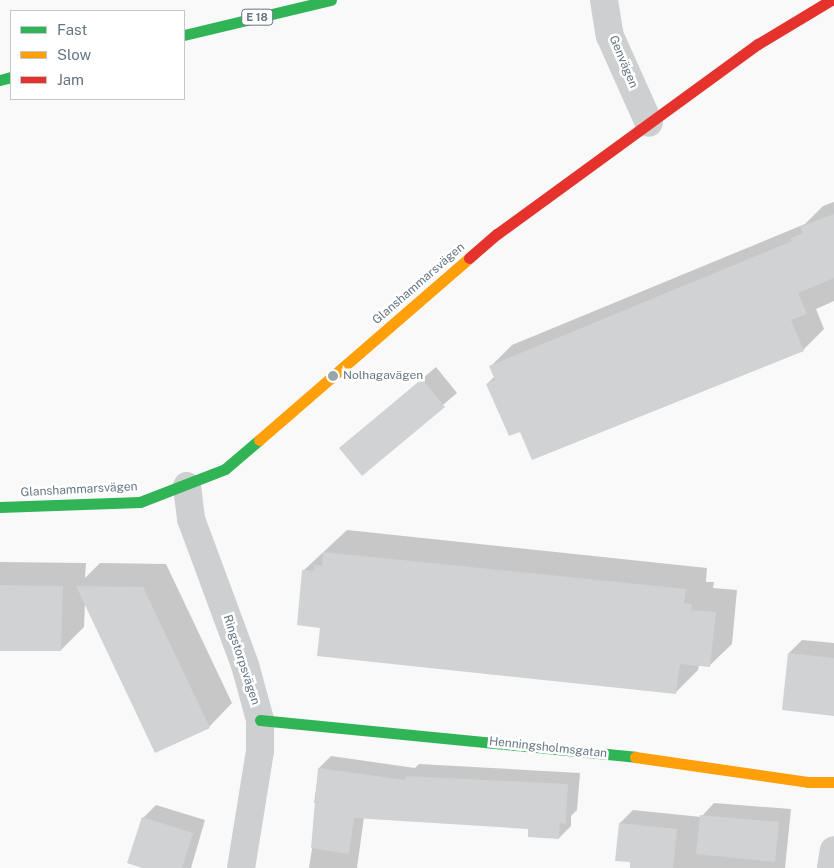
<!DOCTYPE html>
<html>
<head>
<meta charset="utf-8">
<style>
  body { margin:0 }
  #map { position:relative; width:834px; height:868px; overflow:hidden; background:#f9f9f9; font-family:"Public Sans",sans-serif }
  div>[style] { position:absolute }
  .shadow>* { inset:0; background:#0003 }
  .building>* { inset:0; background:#d0d2d3 }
  .street>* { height:28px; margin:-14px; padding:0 14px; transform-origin:14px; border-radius:14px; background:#cecfd0 }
  .fast>* { height:11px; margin:-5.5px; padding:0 5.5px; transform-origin:5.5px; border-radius:5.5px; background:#30b455 }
  .slow>* { height:11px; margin:-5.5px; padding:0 5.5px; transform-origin:5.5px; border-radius:5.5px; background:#ff9f0a }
  .jam>* { height:11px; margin:-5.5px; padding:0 5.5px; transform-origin:5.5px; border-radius:5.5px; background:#e5322d }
  .dots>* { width:14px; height:14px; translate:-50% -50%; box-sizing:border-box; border:2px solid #fff; border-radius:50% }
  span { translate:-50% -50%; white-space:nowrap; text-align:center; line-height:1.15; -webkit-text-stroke:5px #fff; paint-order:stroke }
  .shield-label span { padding:1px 4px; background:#fff; border:1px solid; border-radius:4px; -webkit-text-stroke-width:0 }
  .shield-label { font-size:11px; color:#657683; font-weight:700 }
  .street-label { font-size:12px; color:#657683 }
  .poi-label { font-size:12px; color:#657683 }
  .left { translate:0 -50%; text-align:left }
  .legend { position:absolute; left:10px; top:10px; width:175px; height:90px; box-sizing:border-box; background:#fff; border:1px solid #c1c8cd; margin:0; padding:6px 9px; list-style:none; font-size:15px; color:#657683 }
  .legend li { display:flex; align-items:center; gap:10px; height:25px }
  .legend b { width:25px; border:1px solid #c1c8cd }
</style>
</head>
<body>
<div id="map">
  <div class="shadow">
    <i style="clip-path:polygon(834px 202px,834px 301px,816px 309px,824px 329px,803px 350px,521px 430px,487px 384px,495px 376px,491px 366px,512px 345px,805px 224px,823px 206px)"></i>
    <i style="clip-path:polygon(436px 367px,457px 393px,362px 474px,341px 448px)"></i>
    <i style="clip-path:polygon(347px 530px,707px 568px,706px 582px,714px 582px,713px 588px,737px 590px,732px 644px,709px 666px,699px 665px,698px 670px,676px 692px,322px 626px,303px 571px)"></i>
    <i style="clip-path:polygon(0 562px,86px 563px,85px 578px,100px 563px,166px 564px,232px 703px,209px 727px,85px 603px,84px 627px,61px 650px,0 649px)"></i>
    <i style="clip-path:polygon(802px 640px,834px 643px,834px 715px,789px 653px)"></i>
    <i style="clip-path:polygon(331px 756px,415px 768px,419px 764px,580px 773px,577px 810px,571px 816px,571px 826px,559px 838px,529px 828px,364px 817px,357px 868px,309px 868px,319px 803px,314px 803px,319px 768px)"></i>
    <i style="clip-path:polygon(714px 803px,791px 809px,785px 868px,631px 868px,620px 823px,633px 810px,701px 817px)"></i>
    <i style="clip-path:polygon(156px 805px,205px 820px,191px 868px,146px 868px,143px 818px)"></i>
  </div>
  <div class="building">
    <i style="clip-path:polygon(834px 214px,834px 278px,798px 293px,807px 314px,791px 320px,804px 351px,532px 460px,520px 432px,509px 436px,486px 384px,495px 380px,489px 366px,792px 241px,791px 238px,803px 233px,800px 227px)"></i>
    <i style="clip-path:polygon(422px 379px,445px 407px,362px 476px,339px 448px)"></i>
    <i style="clip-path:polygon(323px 552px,686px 589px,684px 603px,692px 604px,691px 610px,716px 612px,710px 667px,680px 664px,676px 694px,317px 656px,320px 628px,297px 625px,302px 570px,314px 571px,314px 565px,322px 566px)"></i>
    <i style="clip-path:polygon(0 585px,63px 586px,61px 651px,0 651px)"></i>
    <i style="clip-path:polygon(76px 586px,143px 587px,210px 728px,155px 753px)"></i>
    <i style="clip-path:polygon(788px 653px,834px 658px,834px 716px,782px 710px)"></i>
    <i style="clip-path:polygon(318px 768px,405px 780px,406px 776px,568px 784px,566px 824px,560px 823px,559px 839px,528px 837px,528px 829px,354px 818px,349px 854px,311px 848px)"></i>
    <i style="clip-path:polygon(700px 815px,779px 822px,775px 862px,696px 854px)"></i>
    <i style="clip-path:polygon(142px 817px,193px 833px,182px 868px,142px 868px,127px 863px)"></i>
    <i style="clip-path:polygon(619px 823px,677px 829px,673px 868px,630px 868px,630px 862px,615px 861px)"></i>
  </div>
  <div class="street">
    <i style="left:604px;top:0;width:36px;rotate:81deg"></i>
    <i style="left:610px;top:36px;width:95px;rotate:65.9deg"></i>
    <i style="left:187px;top:486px;width:33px;rotate:83deg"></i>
    <i style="left:191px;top:519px;width:156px;rotate:69.7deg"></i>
    <i style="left:245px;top:665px;width:57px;rotate:74.7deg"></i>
    <i style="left:260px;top:720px;width:31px;rotate:90deg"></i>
    <i style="left:260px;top:751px;width:119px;rotate:99.2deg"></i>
    <i style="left:831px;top:868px;width:18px;rotate:-81deg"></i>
  </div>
  <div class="fast">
    <i style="left:184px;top:35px;width:151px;rotate:-13.4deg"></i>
    <i style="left:0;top:80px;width:11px;rotate:-15deg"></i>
    <i style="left:0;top:507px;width:140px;rotate:-2deg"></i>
    <i style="left:140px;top:502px;width:91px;rotate:-21.2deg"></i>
    <i style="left:225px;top:469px;width:45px;rotate:-40.5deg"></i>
    <i style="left:260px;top:720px;width:377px;rotate:5.6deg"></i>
  </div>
  <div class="slow">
    <i style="left:259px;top:440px;width:278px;rotate:-40.9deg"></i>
    <i style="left:635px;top:757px;width:176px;rotate:8.2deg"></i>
    <i style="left:809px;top:782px;width:25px"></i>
  </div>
  <div class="jam">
    <i style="left:469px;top:258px;width:37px;rotate:-41deg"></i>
    <i style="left:497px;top:234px;width:323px;rotate:-36.1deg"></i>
    <i style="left:758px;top:44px;width:85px;rotate:-31.1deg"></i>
  </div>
  <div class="dots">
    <i style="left:333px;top:376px;background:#99a4ac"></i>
  </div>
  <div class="shield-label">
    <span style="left:257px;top:17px">E 18</span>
  </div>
  <div class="street-label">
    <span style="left:623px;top:62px;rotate:67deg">Genvägen</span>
    <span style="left:419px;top:284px;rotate:-41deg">Glanshammarsvägen</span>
    <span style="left:79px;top:490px;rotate:-3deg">Glanshammarsvägen</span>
    <span style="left:241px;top:660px;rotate:72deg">Ringstorpsvägen</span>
    <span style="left:548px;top:748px;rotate:6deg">Henningsholmsgatan</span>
  </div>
  <div class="poi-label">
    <span class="left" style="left:343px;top:376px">Nolhagavägen</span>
  </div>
  <ul class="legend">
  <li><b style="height:6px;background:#30b455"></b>Fast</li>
  <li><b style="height:6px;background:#ff9f0a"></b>Slow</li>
  <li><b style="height:6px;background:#e5322d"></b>Jam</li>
  </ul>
</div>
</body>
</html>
